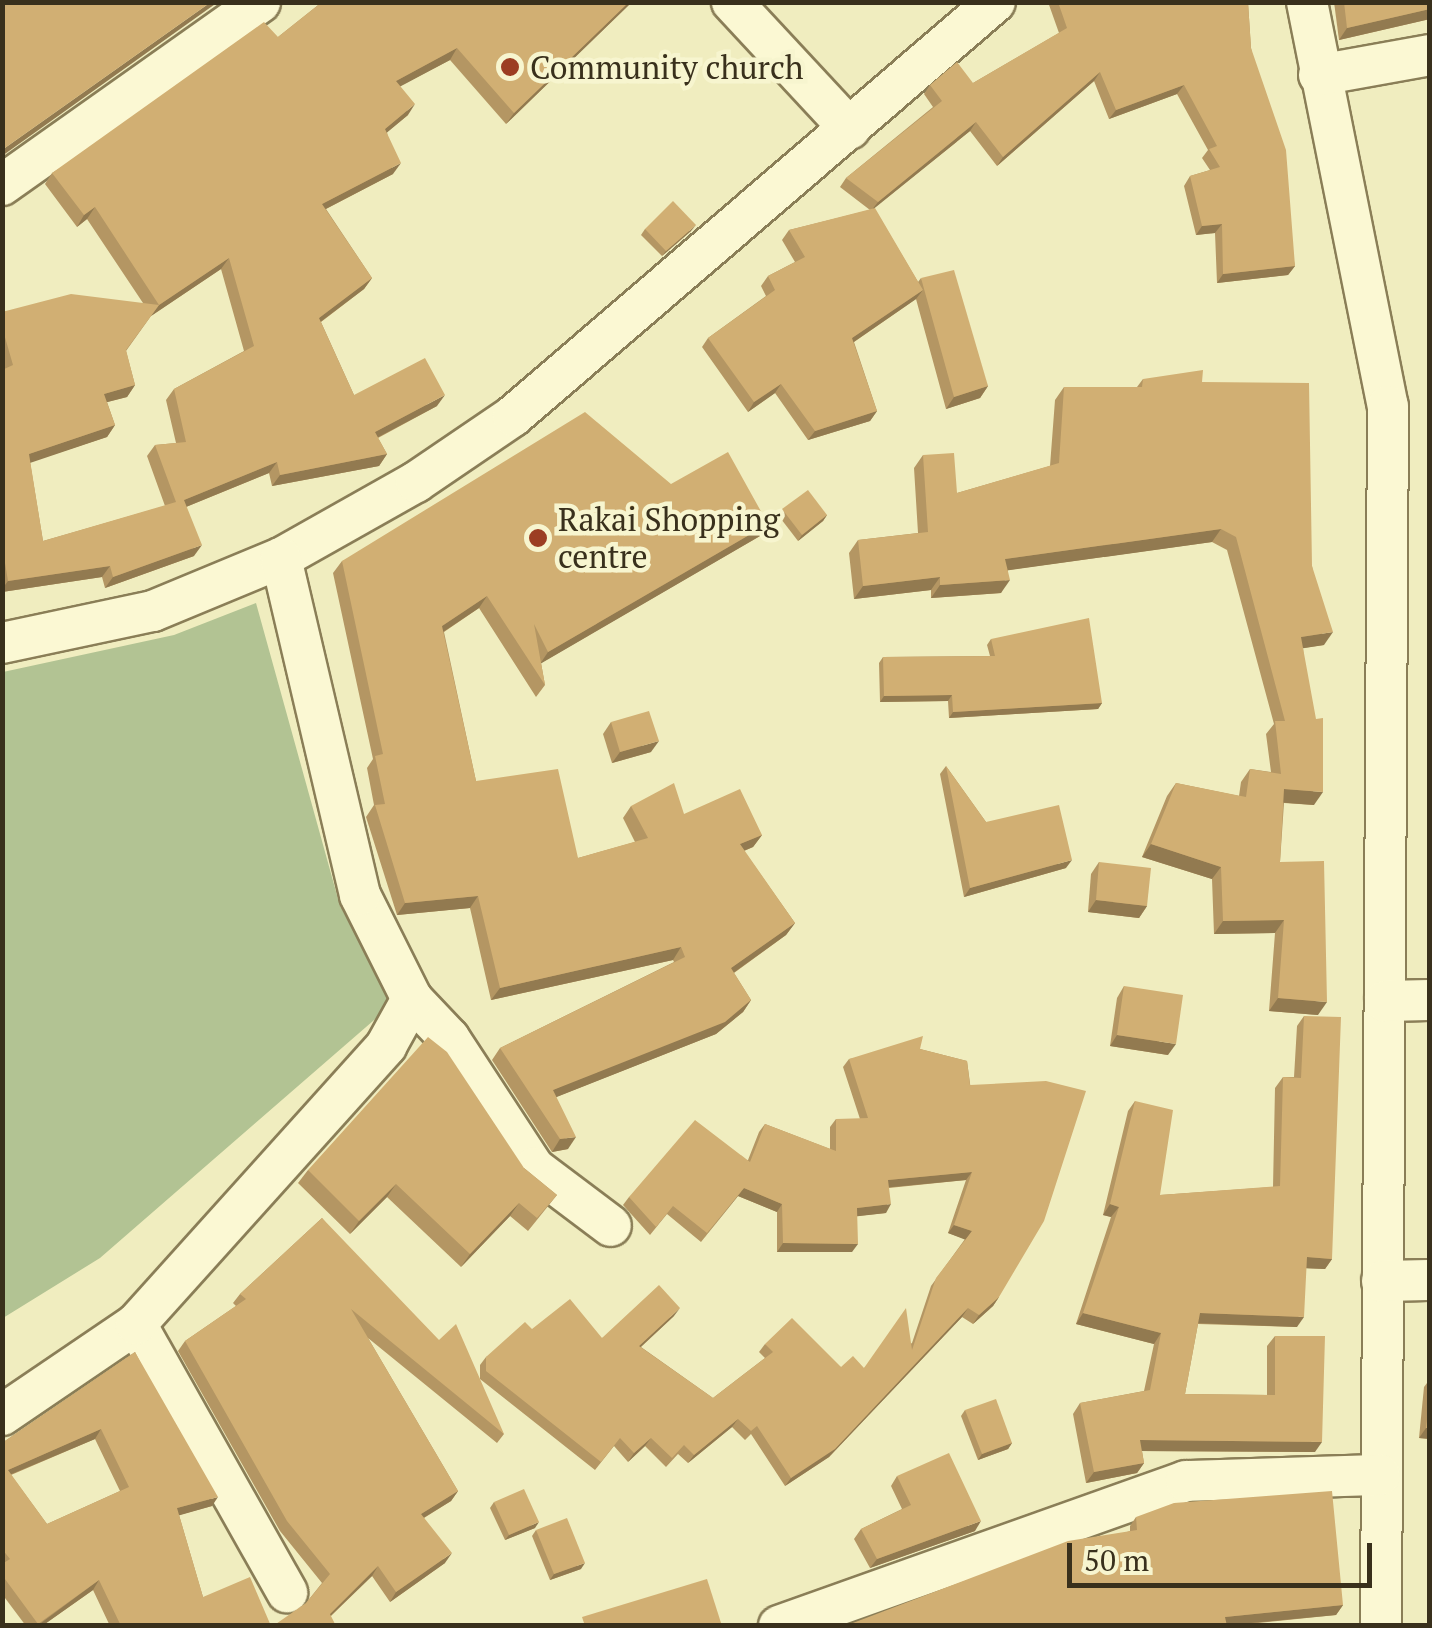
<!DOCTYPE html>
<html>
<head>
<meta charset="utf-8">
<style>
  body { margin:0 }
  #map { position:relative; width:1432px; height:1628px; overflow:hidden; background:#f0edbf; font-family:"PT Serif",serif }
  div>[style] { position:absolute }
  .cemetery>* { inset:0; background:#b2c393 }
  .roads { filter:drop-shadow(2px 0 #8a7e57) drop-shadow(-2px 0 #8a7e57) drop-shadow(0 2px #8a7e57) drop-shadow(0 -2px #8a7e57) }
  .minor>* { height:40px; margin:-20px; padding:0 20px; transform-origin:20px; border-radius:20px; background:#fbf8d3 }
  .wall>* { inset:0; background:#b49663 }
  .shaded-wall>* { inset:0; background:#927a50 }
  .building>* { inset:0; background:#d1af73 }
  .dots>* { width:28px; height:28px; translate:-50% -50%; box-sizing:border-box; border:5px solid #f7f5cf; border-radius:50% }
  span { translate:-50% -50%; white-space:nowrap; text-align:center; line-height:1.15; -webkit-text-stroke:9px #f7f5cf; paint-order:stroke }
  .poi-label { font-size:32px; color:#39301c }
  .left { translate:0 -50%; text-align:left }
  .frame { position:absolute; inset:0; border:5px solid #39301c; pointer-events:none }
  .scale { position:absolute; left:1067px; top:1543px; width:305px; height:45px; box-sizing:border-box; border:5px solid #39301c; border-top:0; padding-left:12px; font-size:30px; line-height:35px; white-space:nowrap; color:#39301c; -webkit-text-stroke:8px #f7f5cf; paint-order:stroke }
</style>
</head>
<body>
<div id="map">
  <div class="cemetery">
    <i style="clip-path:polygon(256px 603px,340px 906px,396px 1001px,100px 1258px,3px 1318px,3px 672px,174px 635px)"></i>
  </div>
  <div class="roads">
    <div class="minor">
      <i style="left:732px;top:2px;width:173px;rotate:47.1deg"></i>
      <i style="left:1307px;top:2px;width:412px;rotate:78.7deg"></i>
      <i style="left:1388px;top:406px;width:1220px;rotate:90.33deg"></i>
      <i style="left:1319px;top:75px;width:113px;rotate:-10.2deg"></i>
      <i style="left:2px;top:185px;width:316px;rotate:-35.3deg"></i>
      <i style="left:2px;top:643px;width:154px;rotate:-12deg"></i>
      <i style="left:153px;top:611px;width:139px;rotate:-22.5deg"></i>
      <i style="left:281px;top:558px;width:155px;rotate:-29.4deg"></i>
      <i style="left:416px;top:482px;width:117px;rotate:-34.2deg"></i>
      <i style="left:513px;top:416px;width:635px;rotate:-40.66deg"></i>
      <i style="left:412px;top:999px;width:54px;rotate:46.5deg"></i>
      <i style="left:449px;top:1038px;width:155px;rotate:56.8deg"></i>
      <i style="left:534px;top:1168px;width:96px;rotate:37deg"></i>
      <i style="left:1385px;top:1001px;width:45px;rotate:-1.3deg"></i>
      <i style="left:1382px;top:1281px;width:48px;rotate:-1.2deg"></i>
      <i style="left:136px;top:1324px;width:308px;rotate:60.6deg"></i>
      <i style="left:2px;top:1415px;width:162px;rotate:-34.2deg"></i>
      <i style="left:136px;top:1324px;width:374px;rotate:-48deg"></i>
      <i style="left:386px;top:1046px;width:54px;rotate:-61deg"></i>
      <i style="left:412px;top:999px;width:116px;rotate:-116.6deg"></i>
      <i style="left:360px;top:895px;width:346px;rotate:-103.2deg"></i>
      <i style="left:779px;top:1626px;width:432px;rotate:-19.6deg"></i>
      <i style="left:1186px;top:1481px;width:194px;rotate:-1.8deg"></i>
    </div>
  </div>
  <div class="wall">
    <i style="clip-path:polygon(evenodd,322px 2px,632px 2px,506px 124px,450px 60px,400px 86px,408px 115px,387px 132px,393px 174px,326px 209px,372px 278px,364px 289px,321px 322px,354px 395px,437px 406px,378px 438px,387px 454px,379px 466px,272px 486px,269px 473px,186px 507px,194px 556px,105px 588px,102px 577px,2px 592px,2px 312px,143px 303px,87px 219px,77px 227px,45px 184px,52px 173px,278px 37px,322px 2px,221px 269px,244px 351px,174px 389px,166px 400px,176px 443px,155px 445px,147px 456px,165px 506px,43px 541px,30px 462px,107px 437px,115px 425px,107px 402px,127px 397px,135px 385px,126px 351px,151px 316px,221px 269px)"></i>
    <i style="clip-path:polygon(1048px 2px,1248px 2px,1251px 48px,1295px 266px,1288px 275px,1217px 283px,1215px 233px,1196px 235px,1184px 186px,1190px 176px,1210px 170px,1202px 158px,1208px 150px,1177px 94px,1109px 119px,1094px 81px,997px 166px,970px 131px,874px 208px,918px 282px,921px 278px,988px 386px,980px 398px,946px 409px,916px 299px,854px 342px,877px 411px,870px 421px,808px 440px,775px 393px,748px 412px,702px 347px,708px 338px,766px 296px,761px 286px,768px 276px,795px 262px,782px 240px,789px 230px,870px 210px,840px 187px,846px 178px,933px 107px,924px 94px,930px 85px,973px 83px,1059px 33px)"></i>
    <i style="clip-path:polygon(1334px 2px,1430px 2px,1430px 19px,1339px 40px)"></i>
    <i style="clip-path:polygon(645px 229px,691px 231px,662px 256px,641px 235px)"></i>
    <i style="clip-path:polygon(1143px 379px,1202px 382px,1312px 566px,1324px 645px,1303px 648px,1314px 805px,1284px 803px,1280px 862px,1318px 1015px,1269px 1011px,1275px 933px,1214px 934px,1212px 879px,1142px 857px,1167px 796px,1176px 783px,1239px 796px,1241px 782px,1250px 769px,1271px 772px,1266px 734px,1274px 724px,1227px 550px,1212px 542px,1008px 570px,1001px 593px,931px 598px,931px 590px,854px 599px,849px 553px,858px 540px,918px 533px,914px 468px,923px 455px,957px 493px,1050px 466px,1055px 400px,1064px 387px,1137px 387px)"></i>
    <i style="clip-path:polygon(671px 484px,760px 536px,541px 663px,545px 685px,536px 697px,479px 608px,444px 632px,476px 781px,578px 858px,635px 842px,623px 818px,631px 806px,684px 814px,762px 835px,753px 847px,744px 851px,795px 923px,786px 935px,734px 973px,751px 1000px,743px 1012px,716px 1034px,556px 1097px,568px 1149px,552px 1152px,492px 1060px,500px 1048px,674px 962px,673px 960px,491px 1000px,470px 908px,397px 915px,366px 817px,374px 805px,367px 768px,373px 759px,333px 573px,342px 561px)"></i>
    <i style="clip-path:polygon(782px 509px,827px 515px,823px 521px,798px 541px,778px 515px)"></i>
    <i style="clip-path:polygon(991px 639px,1102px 703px,1098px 709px,949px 718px,948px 701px,880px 702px,879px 663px,883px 657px,990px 656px,987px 645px)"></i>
    <i style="clip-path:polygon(611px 722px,651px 752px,612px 763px,603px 734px)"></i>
    <i style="clip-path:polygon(946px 766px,986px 822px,1066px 868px,964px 897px,940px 774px)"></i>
    <i style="clip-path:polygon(1099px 862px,1147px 906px,1139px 918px,1088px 912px,1091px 874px)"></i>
    <i style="clip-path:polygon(1124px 986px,1168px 1055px,1110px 1046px,1117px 998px)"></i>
    <i style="clip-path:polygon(1304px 1016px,1332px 1259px,1325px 1269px,1306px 1268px,1297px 1327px,1198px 1324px,1185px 1394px,1267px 1395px,1267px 1346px,1275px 1336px,1315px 1452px,1142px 1451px,1144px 1463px,1137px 1473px,1086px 1483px,1073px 1414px,1080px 1403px,1144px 1391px,1154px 1344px,1076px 1324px,1111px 1217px,1103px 1215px,1128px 1111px,1135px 1101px,1160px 1195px,1273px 1187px,1275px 1088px,1283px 1077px,1294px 1077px,1297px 1026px)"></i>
    <i style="clip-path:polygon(920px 1049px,967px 1061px,999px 1297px,993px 1306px,973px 1324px,962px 1317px,829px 1457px,785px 1486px,751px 1434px,745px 1440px,732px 1427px,688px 1463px,678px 1454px,666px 1467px,645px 1446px,628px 1462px,614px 1446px,595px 1470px,480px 1379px,480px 1365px,486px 1357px,532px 1329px,602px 1338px,674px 1316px,641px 1347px,713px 1398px,765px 1358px,759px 1352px,765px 1344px,841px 1367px,864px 1368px,912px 1343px,931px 1286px,965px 1239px,948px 1233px,966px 1180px,889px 1188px,886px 1213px,857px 1216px,852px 1252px,777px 1252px,777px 1212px,738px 1196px,701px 1242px,667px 1214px,650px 1235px,623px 1205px,629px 1197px,748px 1160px,759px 1132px,765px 1124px,830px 1149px,830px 1127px,836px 1119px,860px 1119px,843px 1067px,849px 1059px)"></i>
    <i style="clip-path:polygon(524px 1168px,557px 1195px,528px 1231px,510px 1216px,461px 1267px,387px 1197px,350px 1234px,298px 1183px,308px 1170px)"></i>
    <i style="clip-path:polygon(322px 1218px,504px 1434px,497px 1443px,368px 1338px,458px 1491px,451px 1501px,424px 1518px,445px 1563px,390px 1602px,372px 1576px,331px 1616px,306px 1603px,322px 1583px,280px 1531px,178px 1351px,185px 1341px,236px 1306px,233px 1303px,240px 1294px)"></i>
    <i style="clip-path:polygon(evenodd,135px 1352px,212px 1506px,179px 1515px,203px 1597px,271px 1626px,110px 1626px,93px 1590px,42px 1626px,26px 1626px,2px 1594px,2px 1443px,135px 1352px,95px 1439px,120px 1491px,47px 1524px,11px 1475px,95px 1439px)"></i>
    <i style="clip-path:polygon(1430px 1379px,1430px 1439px,1419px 1438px,1424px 1387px)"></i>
    <i style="clip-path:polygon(965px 1410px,1012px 1443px,1008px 1449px,978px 1460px,961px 1416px)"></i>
    <i style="clip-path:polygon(897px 1476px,975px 1531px,870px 1568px,854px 1539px,861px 1529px,902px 1509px,891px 1486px)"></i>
    <i style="clip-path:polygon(494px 1502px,535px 1528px,505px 1540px,490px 1508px)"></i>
    <i style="clip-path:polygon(1136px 1517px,1343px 1605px,1336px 1615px,1229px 1626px,845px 1626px,1130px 1531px,1130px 1526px)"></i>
    <i style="clip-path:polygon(536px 1530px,581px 1569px,550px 1580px,532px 1536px)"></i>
    <i style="clip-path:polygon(1430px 1537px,1430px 1577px,1427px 1577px)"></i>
  </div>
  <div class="shaded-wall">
    <i style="clip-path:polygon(211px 2px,218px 2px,2px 156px,2px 150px)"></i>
    <i style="clip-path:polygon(629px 2px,632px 2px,506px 124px,514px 113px)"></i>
    <i style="clip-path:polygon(1430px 9px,1430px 19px,1339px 40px,1347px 28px)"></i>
    <i style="clip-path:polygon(457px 48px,450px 60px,388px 93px,396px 81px)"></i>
    <i style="clip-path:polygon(1100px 72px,1094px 81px,997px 166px,1003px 157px)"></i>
    <i style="clip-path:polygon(1184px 85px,1177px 94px,1109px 119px,1116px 110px)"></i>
    <i style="clip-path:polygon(415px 104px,408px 115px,378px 140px,385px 129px)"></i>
    <i style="clip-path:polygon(976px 122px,970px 131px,871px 211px,878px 202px)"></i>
    <i style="clip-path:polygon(401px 163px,393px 174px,314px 215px,322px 204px)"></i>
    <i style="clip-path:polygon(95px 207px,87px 219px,77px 227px,84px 215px)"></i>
    <i style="clip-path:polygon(1222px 224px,1215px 233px,1196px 235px,1202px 226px)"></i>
    <i style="clip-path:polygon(696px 225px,691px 231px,662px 256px,666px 251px)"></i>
    <i style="clip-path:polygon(229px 258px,221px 269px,151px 316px,159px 305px)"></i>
    <i style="clip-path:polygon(1295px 266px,1288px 275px,1217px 283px,1223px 274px)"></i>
    <i style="clip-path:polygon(372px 278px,364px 289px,311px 329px,319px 318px)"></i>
    <i style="clip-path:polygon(923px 290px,916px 299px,845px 348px,852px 338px)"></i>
    <i style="clip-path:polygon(781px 384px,775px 393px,748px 412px,754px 402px)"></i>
    <i style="clip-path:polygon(135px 385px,127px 397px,96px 405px,104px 394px)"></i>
    <i style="clip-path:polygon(988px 386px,980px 398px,946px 409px,954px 397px)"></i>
    <i style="clip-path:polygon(445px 395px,437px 406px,367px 443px,375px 432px)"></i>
    <i style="clip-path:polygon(877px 411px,870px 421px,808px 440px,815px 431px)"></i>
    <i style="clip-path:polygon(115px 425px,107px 437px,21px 466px,29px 454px)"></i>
    <i style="clip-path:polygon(387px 454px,379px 466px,272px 486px,280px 475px)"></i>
    <i style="clip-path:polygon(277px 462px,269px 473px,176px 511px,184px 500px)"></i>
    <i style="clip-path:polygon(827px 515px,823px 521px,798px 541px,802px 535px)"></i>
    <i style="clip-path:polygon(768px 524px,760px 536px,540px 664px,548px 652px)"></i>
    <i style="clip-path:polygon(1221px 529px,1212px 542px,996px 572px,1005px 559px)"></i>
    <i style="clip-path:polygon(202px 545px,194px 556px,105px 588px,113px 577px)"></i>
    <i style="clip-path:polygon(110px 566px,102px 577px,2px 592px,2px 589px,8px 581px)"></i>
    <i style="clip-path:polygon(940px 577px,931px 590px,854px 599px,863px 586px)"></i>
    <i style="clip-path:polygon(1010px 580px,1001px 593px,931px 598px,940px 585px)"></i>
    <i style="clip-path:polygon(487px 596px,479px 608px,434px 638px,442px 626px)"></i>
    <i style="clip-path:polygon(1333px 632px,1324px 645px,1292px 650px,1301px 637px)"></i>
    <i style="clip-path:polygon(952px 695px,948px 701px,880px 702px,884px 696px)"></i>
    <i style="clip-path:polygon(1102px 703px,1098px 709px,949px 718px,953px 712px)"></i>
    <i style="clip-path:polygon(659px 741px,651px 752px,612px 763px,620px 752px)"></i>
    <i style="clip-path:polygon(1284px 789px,1323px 792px,1314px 805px,1275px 802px)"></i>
    <i style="clip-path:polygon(762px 835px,753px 847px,731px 856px,740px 844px)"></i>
    <i style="clip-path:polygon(1151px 844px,1221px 867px,1212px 879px,1142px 857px)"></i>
    <i style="clip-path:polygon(1072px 860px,1066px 868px,964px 897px,970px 888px)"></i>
    <i style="clip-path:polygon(478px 896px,470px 908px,397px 915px,405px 903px)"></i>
    <i style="clip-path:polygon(1096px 900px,1147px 906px,1139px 918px,1088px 912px)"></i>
    <i style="clip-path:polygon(1284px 920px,1275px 933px,1214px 934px,1223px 921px)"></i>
    <i style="clip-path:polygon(795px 923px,786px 935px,722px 981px,731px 968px)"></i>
    <i style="clip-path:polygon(681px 947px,673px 960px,491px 1000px,500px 988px)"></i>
    <i style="clip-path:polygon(1278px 998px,1327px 1002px,1318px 1015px,1269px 1011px)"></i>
    <i style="clip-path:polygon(751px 1000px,743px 1012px,716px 1034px,544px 1102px,553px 1090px)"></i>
    <i style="clip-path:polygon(1117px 1035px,1176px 1044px,1168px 1055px,1110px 1046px)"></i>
    <i style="clip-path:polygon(576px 1137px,568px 1149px,552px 1152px,560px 1139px)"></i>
    <i style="clip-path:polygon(972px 1172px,966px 1180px,882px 1188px,888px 1180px)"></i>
    <i style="clip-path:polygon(396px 1184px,387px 1197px,350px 1234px,359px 1221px)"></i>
    <i style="clip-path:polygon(744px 1188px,782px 1204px,777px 1212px,738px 1196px,701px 1242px)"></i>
    <i style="clip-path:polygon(519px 1203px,510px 1216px,461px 1267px,470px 1254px)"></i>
    <i style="clip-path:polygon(891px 1204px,886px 1213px,851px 1217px,857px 1208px)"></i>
    <i style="clip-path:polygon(1110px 1204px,1119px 1207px,1111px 1217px,1103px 1215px)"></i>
    <i style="clip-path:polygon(954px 1225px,972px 1231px,966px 1240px,948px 1233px)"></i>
    <i style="clip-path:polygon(783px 1243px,858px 1244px,852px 1252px,777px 1252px)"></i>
    <i style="clip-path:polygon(1307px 1257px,1332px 1259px,1325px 1269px,1299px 1268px)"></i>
    <i style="clip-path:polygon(999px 1297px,993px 1306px,973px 1324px,979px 1315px)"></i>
    <i style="clip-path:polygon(680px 1308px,674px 1316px,633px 1354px,639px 1346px)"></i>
    <i style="clip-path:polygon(968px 1308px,962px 1317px,829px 1457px,785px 1486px,791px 1478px)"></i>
    <i style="clip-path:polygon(1083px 1313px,1161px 1333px,1154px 1344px,1076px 1324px)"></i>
    <i style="clip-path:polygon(1200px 1313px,1304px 1317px,1297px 1327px,1193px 1323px)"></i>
    <i style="clip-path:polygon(738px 1419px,732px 1427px,688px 1463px,694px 1455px)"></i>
    <i style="clip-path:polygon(1426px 1428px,1430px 1428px,1430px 1439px,1419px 1438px)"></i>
    <i style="clip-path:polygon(101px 1429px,95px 1439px,2px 1478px,8px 1470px)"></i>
    <i style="clip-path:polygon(651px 1438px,645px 1446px,628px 1462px,634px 1453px)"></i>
    <i style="clip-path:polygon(1140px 1440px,1322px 1442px,1315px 1452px,1133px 1451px)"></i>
    <i style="clip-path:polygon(1012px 1443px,1008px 1449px,978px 1460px,982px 1454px)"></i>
    <i style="clip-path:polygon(1144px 1463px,1137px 1473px,1086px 1483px,1094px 1472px)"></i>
    <i style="clip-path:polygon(458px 1491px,451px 1501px,415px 1523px,421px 1514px)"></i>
    <i style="clip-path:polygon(218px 1497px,212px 1506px,170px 1518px,177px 1508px)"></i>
    <i style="clip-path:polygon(981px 1521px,975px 1531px,870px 1568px,877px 1559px)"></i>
    <i style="clip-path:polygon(539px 1522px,535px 1528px,505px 1540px,509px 1535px)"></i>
    <i style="clip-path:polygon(452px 1553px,445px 1563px,390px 1602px,396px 1592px)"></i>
    <i style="clip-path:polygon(585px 1563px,581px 1569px,550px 1580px,554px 1574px)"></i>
    <i style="clip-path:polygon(378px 1566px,372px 1576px,323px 1623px,330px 1614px)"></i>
    <i style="clip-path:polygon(99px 1580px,93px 1590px,42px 1626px,37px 1626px)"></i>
    <i style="clip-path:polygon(1343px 1605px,1336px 1615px,1219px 1626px,1225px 1617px)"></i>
  </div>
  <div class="building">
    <i style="clip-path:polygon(2px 2px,211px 2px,2px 150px)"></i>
    <i style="clip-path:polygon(evenodd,322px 2px,629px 2px,514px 113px,457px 48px,396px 81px,415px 104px,385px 129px,401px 163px,322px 204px,372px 278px,319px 318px,354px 395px,425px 358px,445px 395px,375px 432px,387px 454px,280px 475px,277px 462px,184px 500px,202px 545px,113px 577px,110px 566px,8px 581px,4px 557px,2px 557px,2px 370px,13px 365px,2px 327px,2px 312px,71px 294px,159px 305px,95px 207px,84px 215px,52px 173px,264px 22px,278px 37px,322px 2px,229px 258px,254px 346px,174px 389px,186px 442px,155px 445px,176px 502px,43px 541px,29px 454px,115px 425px,104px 394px,135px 385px,126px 350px,159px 305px,229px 258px)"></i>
    <i style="clip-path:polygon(1058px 2px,1248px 2px,1251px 48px,1286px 150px,1295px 266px,1223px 274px,1222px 224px,1202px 226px,1190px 176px,1220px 167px,1209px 149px,1217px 146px,1184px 85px,1116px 110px,1100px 72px,1003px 157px,976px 122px,878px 202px,846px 178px,942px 101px,930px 85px,957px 62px,973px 83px,1067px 28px)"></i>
    <i style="clip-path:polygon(1344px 2px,1430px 2px,1430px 9px,1347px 28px)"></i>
    <i style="clip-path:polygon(673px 201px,696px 225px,666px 251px,645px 229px)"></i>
    <i style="clip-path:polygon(875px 208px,923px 290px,852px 338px,877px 411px,815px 431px,781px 384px,754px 402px,708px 338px,775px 290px,768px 276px,805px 257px,789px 230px)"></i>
    <i style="clip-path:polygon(954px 270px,988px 386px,954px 397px,921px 278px)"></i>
    <i style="clip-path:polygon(1203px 370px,1202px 382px,1309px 383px,1312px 566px,1333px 632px,1301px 637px,1316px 719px,1323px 718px,1323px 792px,1284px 789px,1280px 862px,1324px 861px,1327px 1002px,1278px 998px,1284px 920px,1223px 921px,1221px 867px,1151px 844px,1176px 783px,1246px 797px,1250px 769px,1281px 774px,1275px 721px,1285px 721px,1236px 537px,1221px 529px,1005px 559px,1010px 580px,940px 585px,940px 577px,863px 586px,858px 540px,928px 532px,923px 455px,954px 453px,957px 493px,1059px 463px,1064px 387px,1142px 387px,1143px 379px)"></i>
    <i style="clip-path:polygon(585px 412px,671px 484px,728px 452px,768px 524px,548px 652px,534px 624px,545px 685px,487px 596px,442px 626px,476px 781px,558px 769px,578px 858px,648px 838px,631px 806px,674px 783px,684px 814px,740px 789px,762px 835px,740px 844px,795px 923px,731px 968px,751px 1000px,725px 1022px,553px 1090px,576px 1137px,560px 1139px,500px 1048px,685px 957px,681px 947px,500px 988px,478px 896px,405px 903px,375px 805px,385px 804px,375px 756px,383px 754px,342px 561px)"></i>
    <i style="clip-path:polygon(808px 490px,827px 515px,802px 535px,782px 509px)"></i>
    <i style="clip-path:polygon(1089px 618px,1102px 703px,953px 712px,952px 695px,884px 696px,883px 657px,995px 656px,991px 639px)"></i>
    <i style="clip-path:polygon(649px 711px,659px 741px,620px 752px,611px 722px)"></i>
    <i style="clip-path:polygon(946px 766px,986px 822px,1059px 805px,1072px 860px,970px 888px)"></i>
    <i style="clip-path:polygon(1099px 862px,1151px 868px,1147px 906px,1096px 900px)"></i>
    <i style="clip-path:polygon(1124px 986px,1183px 995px,1176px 1044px,1117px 1035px)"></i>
    <i style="clip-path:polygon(1304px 1016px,1341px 1017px,1332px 1259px,1307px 1257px,1304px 1317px,1200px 1313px,1185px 1394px,1275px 1395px,1275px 1336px,1325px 1336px,1322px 1442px,1140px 1440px,1144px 1463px,1094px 1472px,1080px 1403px,1150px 1390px,1161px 1333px,1083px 1313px,1119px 1207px,1110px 1204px,1135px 1101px,1173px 1110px,1160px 1195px,1280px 1186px,1283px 1077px,1301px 1078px)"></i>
    <i style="clip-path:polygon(923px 1036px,920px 1049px,967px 1061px,970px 1085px,1046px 1081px,1086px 1091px,1044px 1221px,999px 1297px,979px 1315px,968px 1308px,835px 1449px,791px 1478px,757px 1426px,751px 1431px,738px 1419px,694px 1455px,684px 1445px,672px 1458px,651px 1438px,634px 1453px,620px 1438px,601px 1462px,486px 1371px,486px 1357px,525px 1322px,532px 1329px,570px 1299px,602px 1338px,659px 1285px,680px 1308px,639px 1346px,713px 1398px,773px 1352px,765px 1344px,792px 1318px,841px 1367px,853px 1356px,864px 1368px,906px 1308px,912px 1350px,936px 1278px,972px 1231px,954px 1225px,972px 1172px,888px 1180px,891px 1204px,857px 1208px,858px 1244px,783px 1243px,782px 1204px,744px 1188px,707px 1233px,673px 1206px,656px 1227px,629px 1197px,695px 1120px,750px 1162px,765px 1124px,836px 1151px,836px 1119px,868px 1118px,849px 1059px)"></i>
    <i style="clip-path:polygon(428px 1037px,447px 1052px,524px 1168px,557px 1195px,537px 1218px,519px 1203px,470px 1254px,396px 1184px,359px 1221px,308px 1170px)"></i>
    <i style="clip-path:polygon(322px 1218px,439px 1340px,456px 1324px,504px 1434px,351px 1309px,458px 1491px,421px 1514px,452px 1553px,396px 1592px,378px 1566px,330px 1614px,336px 1626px,273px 1626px,306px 1603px,330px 1574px,287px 1521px,185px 1341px,246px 1299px,240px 1294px)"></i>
    <i style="clip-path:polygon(evenodd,135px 1352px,218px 1497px,177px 1508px,203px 1597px,250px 1577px,271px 1626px,121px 1626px,99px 1580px,38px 1624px,2px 1575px,2px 1564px,10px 1559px,2px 1549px,2px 1443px,135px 1352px,101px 1429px,129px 1487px,47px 1524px,8px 1470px,101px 1429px)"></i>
    <i style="clip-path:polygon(1430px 1392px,1430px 1428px,1426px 1428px)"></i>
    <i style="clip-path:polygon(996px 1399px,1012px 1443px,982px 1454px,965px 1410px)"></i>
    <i style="clip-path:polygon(949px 1453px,981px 1521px,877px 1559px,861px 1529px,911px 1505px,897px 1476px)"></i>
    <i style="clip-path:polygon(524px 1489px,539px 1522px,509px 1535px,494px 1502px)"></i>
    <i style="clip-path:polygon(1332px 1491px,1343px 1605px,1225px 1617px,1227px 1626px,845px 1626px,1068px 1541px,1137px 1530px,1136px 1517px,1174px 1503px)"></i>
    <i style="clip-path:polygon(567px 1518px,585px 1563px,554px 1574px,536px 1530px)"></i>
    <i style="clip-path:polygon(707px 1579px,722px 1626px,585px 1626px,582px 1617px)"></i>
  </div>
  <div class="dots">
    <i style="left:510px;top:67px;background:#9c3e23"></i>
    <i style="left:538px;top:538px;background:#9c3e23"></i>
  </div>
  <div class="poi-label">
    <span class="left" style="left:530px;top:67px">Community church</span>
    <span class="left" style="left:558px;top:538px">Rakai Shopping<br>centre</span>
  </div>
  <div class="frame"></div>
  <div class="scale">50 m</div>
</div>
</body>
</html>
